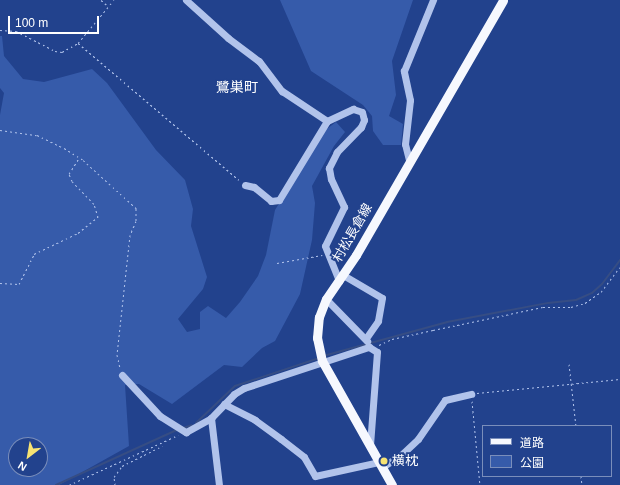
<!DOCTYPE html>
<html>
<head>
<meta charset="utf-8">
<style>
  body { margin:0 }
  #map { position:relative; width:620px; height:485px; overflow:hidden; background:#22428d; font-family:Helvetica,"Noto Sans JP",sans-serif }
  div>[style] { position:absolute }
  .green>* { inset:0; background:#365baa }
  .stream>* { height:2px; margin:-1px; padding:0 1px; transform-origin:1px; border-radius:1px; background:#364d84 }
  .path>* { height:1px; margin-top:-0.5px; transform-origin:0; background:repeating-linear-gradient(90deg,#b1c3eb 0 2px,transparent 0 5px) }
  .minor>* { height:7px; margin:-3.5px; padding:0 3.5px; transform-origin:3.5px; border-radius:3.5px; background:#b1c3eb }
  .major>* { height:9px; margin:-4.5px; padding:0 4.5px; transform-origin:4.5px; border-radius:4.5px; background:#f6f8fe }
  .dots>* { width:11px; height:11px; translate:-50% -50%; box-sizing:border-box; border:2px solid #22428d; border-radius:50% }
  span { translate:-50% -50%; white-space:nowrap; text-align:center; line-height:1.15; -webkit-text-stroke:3.5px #22428d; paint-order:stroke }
  .street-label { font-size:13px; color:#fff }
  .poi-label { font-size:13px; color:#fff }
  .left { translate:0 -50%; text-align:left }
  .neighbourhood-label { font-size:14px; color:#fff }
  .legend { position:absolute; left:482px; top:425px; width:130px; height:52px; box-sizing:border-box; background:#22428d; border:1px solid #7a8ebb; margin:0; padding:5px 7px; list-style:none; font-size:12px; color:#fff }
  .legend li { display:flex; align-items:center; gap:8px; height:20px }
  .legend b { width:20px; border:1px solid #7a8ebb }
  .north { position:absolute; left:8px; top:437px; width:40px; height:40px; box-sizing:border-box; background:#22428d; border:1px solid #7a8ebb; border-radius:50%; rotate:211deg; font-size:11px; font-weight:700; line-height:16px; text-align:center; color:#fff }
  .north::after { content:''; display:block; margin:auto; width:14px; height:18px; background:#f7e373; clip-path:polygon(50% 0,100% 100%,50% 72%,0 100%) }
  .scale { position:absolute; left:8px; top:16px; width:91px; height:18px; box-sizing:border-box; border:2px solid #fff; border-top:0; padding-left:5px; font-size:12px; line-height:14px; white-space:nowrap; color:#fff; -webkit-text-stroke:3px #22428d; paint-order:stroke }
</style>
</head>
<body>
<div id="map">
  <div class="green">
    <i style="clip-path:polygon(280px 0,413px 0,392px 61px,396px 95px,389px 116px,403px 124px,401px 145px,383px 145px,373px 131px,372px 116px,363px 105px,311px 71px)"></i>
    <i style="clip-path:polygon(evenodd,0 36px,2px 36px,4px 56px,23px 79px,44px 82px,92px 69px,107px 83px,156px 150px,185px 180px,193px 209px,191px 226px,207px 277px,203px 289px,178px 319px,187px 332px,200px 329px,200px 312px,208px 306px,226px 318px,240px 302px,258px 276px,266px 255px,275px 210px,324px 131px,336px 122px,345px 132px,334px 146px,312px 186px,315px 203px,312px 240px,300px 294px,275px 341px,262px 348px,242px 367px,224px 365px,172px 404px,139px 384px,125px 385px,129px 446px,59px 485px,0 485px,0 115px,4px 93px,0 88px,0 36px,16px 445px,40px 445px,40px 469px,16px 469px,16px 445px)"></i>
  </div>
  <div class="stream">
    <i style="left:323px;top:356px;width:129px;rotate:-15.3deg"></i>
    <i style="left:447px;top:322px;width:103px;rotate:-10.7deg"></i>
    <i style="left:548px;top:303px;width:28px;rotate:-6deg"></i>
    <i style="left:576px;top:300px;width:17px;rotate:-24deg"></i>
    <i style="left:592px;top:293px;width:13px;rotate:-42deg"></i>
    <i style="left:602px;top:284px;width:30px;rotate:-53deg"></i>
    <i style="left:196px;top:423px;width:54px;rotate:-43.5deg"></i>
    <i style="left:235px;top:386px;width:89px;rotate:-18.4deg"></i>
    <i style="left:183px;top:428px;width:9px;rotate:-18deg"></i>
    <i style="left:56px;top:485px;width:135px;rotate:-24.5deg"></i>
  </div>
  <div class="path">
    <i style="left:101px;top:0;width:9px;rotate:41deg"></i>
    <i style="left:0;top:30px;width:16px;rotate:4deg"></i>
    <i style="left:16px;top:31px;width:44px;rotate:27.1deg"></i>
    <i style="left:55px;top:51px;width:7px;rotate:8deg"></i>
    <i style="left:62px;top:52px;width:18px;rotate:-29deg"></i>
    <i style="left:78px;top:43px;width:56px;rotate:-50.1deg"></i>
    <i style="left:78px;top:43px;width:211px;rotate:40.4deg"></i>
    <i style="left:0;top:130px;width:37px;rotate:8deg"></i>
    <i style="left:37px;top:135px;width:30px;rotate:26deg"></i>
    <i style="left:64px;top:148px;width:22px;rotate:32deg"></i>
    <i style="left:83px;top:160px;width:72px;rotate:42.2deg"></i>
    <i style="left:136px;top:208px;width:13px;rotate:90deg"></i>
    <i style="left:136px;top:221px;width:15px;rotate:113deg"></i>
    <i style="left:130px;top:235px;width:121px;rotate:96.2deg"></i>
    <i style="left:117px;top:355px;width:13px;rotate:77deg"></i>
    <i style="left:277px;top:263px;width:46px;rotate:-10.1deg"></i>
    <i style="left:0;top:283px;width:19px;rotate:3deg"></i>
    <i style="left:19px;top:284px;width:34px;rotate:-63deg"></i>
    <i style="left:34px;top:254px;width:49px;rotate:-25.5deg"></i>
    <i style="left:78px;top:233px;width:26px;rotate:-39deg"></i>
    <i style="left:98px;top:217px;width:14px;rotate:-107deg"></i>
    <i style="left:94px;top:204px;width:32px;rotate:-134deg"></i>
    <i style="left:72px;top:181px;width:8px;rotate:-113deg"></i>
    <i style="left:69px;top:174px;width:19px;rotate:-58deg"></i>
    <i style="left:379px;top:345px;width:14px;rotate:-25deg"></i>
    <i style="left:392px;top:339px;width:42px;rotate:-12.4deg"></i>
    <i style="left:433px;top:330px;width:112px;rotate:-11.8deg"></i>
    <i style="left:543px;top:307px;width:28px"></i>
    <i style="left:571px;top:307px;width:15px;rotate:-16deg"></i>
    <i style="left:585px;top:303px;width:19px;rotate:-35deg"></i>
    <i style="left:601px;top:292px;width:31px;rotate:-53deg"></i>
    <i style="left:569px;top:364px;width:62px;rotate:83.6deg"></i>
    <i style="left:477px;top:393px;width:144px;rotate:-5.6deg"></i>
    <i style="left:472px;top:401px;width:84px;rotate:84.6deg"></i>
    <i style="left:581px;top:476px;width:9px;rotate:84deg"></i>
    <i style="left:69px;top:485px;width:120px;rotate:-24.6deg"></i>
    <i style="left:115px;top:485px;width:8px;rotate:-97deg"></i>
    <i style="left:114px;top:477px;width:14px;rotate:-54deg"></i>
    <i style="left:122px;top:466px;width:45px;rotate:-26.6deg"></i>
  </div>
  <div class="minor">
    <i style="left:186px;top:0;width:57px;rotate:42.1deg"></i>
    <i style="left:228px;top:38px;width:39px;rotate:37deg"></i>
    <i style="left:259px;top:61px;width:38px;rotate:53deg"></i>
    <i style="left:282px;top:91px;width:54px;rotate:33.7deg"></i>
    <i style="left:409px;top:160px;width:16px;rotate:-104deg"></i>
    <i style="left:405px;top:144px;width:44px;rotate:-83.5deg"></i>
    <i style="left:410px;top:100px;width:30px;rotate:-102deg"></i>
    <i style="left:404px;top:71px;width:77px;rotate:-67.8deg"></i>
    <i style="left:245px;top:185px;width:9px;rotate:13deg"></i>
    <i style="left:254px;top:187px;width:22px;rotate:39deg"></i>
    <i style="left:271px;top:201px;width:8px;rotate:-7deg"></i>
    <i style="left:279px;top:200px;width:92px;rotate:-58.7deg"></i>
    <i style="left:327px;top:121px;width:29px;rotate:-25deg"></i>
    <i style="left:353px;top:109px;width:9px;rotate:18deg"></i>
    <i style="left:362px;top:112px;width:8px;rotate:76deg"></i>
    <i style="left:364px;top:120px;width:8px;rotate:113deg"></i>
    <i style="left:361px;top:127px;width:35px;rotate:134deg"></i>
    <i style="left:337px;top:152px;width:18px;rotate:117deg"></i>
    <i style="left:329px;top:168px;width:11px;rotate:80deg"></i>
    <i style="left:331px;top:179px;width:31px;rotate:65deg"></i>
    <i style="left:344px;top:207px;width:43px;rotate:116deg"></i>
    <i style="left:325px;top:246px;width:38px;rotate:68deg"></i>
    <i style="left:343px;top:275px;width:45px;rotate:30.5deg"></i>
    <i style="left:382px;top:298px;width:23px;rotate:100deg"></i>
    <i style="left:378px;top:321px;width:21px;rotate:125deg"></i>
    <i style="left:326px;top:299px;width:59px;rotate:45.7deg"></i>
    <i style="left:122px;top:375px;width:56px;rotate:47.2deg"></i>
    <i style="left:160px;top:416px;width:31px;rotate:32deg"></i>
    <i style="left:186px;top:432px;width:29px;rotate:-29deg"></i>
    <i style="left:211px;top:418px;width:33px;rotate:-46deg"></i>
    <i style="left:234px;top:394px;width:12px;rotate:-31deg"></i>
    <i style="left:244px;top:388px;width:132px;rotate:-18.2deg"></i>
    <i style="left:369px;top:347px;width:9px;rotate:32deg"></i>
    <i style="left:377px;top:352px;width:93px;rotate:94.3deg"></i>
    <i style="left:224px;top:404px;width:35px;rotate:27deg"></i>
    <i style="left:255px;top:420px;width:32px;rotate:36deg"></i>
    <i style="left:281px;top:439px;width:29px;rotate:38deg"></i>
    <i style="left:304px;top:457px;width:22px;rotate:60deg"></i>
    <i style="left:315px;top:476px;width:66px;rotate:-12.3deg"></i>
    <i style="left:211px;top:418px;width:67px;rotate:83.2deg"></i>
    <i style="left:382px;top:467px;width:22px;rotate:-32deg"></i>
    <i style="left:401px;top:455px;width:23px;rotate:-43deg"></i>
    <i style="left:418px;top:439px;width:47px;rotate:-55.3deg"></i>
    <i style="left:445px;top:400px;width:27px;rotate:-13deg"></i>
  </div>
  <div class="major">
    <i style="left:392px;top:485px;width:142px;rotate:-119.4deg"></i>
    <i style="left:322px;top:361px;width:24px;rotate:-102deg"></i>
    <i style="left:317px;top:338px;width:21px;rotate:-85deg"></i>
    <i style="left:319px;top:317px;width:19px;rotate:-69deg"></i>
    <i style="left:326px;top:299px;width:53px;rotate:-55.7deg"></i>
    <i style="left:356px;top:255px;width:294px;rotate:-60deg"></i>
  </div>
  <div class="dots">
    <i style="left:384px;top:461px;background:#f7e373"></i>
  </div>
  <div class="street-label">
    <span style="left:353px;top:233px;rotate:-60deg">村松長倉線</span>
  </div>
  <div class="poi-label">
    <span class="left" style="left:392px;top:461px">横枕</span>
  </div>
  <div class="neighbourhood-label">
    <span style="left:237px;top:87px">鷺巣町</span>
  </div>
  <ul class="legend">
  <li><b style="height:5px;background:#f6f8fe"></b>道路</li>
  <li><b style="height:11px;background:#365baa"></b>公園</li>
  </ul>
  <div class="north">N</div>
  <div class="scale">100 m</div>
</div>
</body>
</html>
